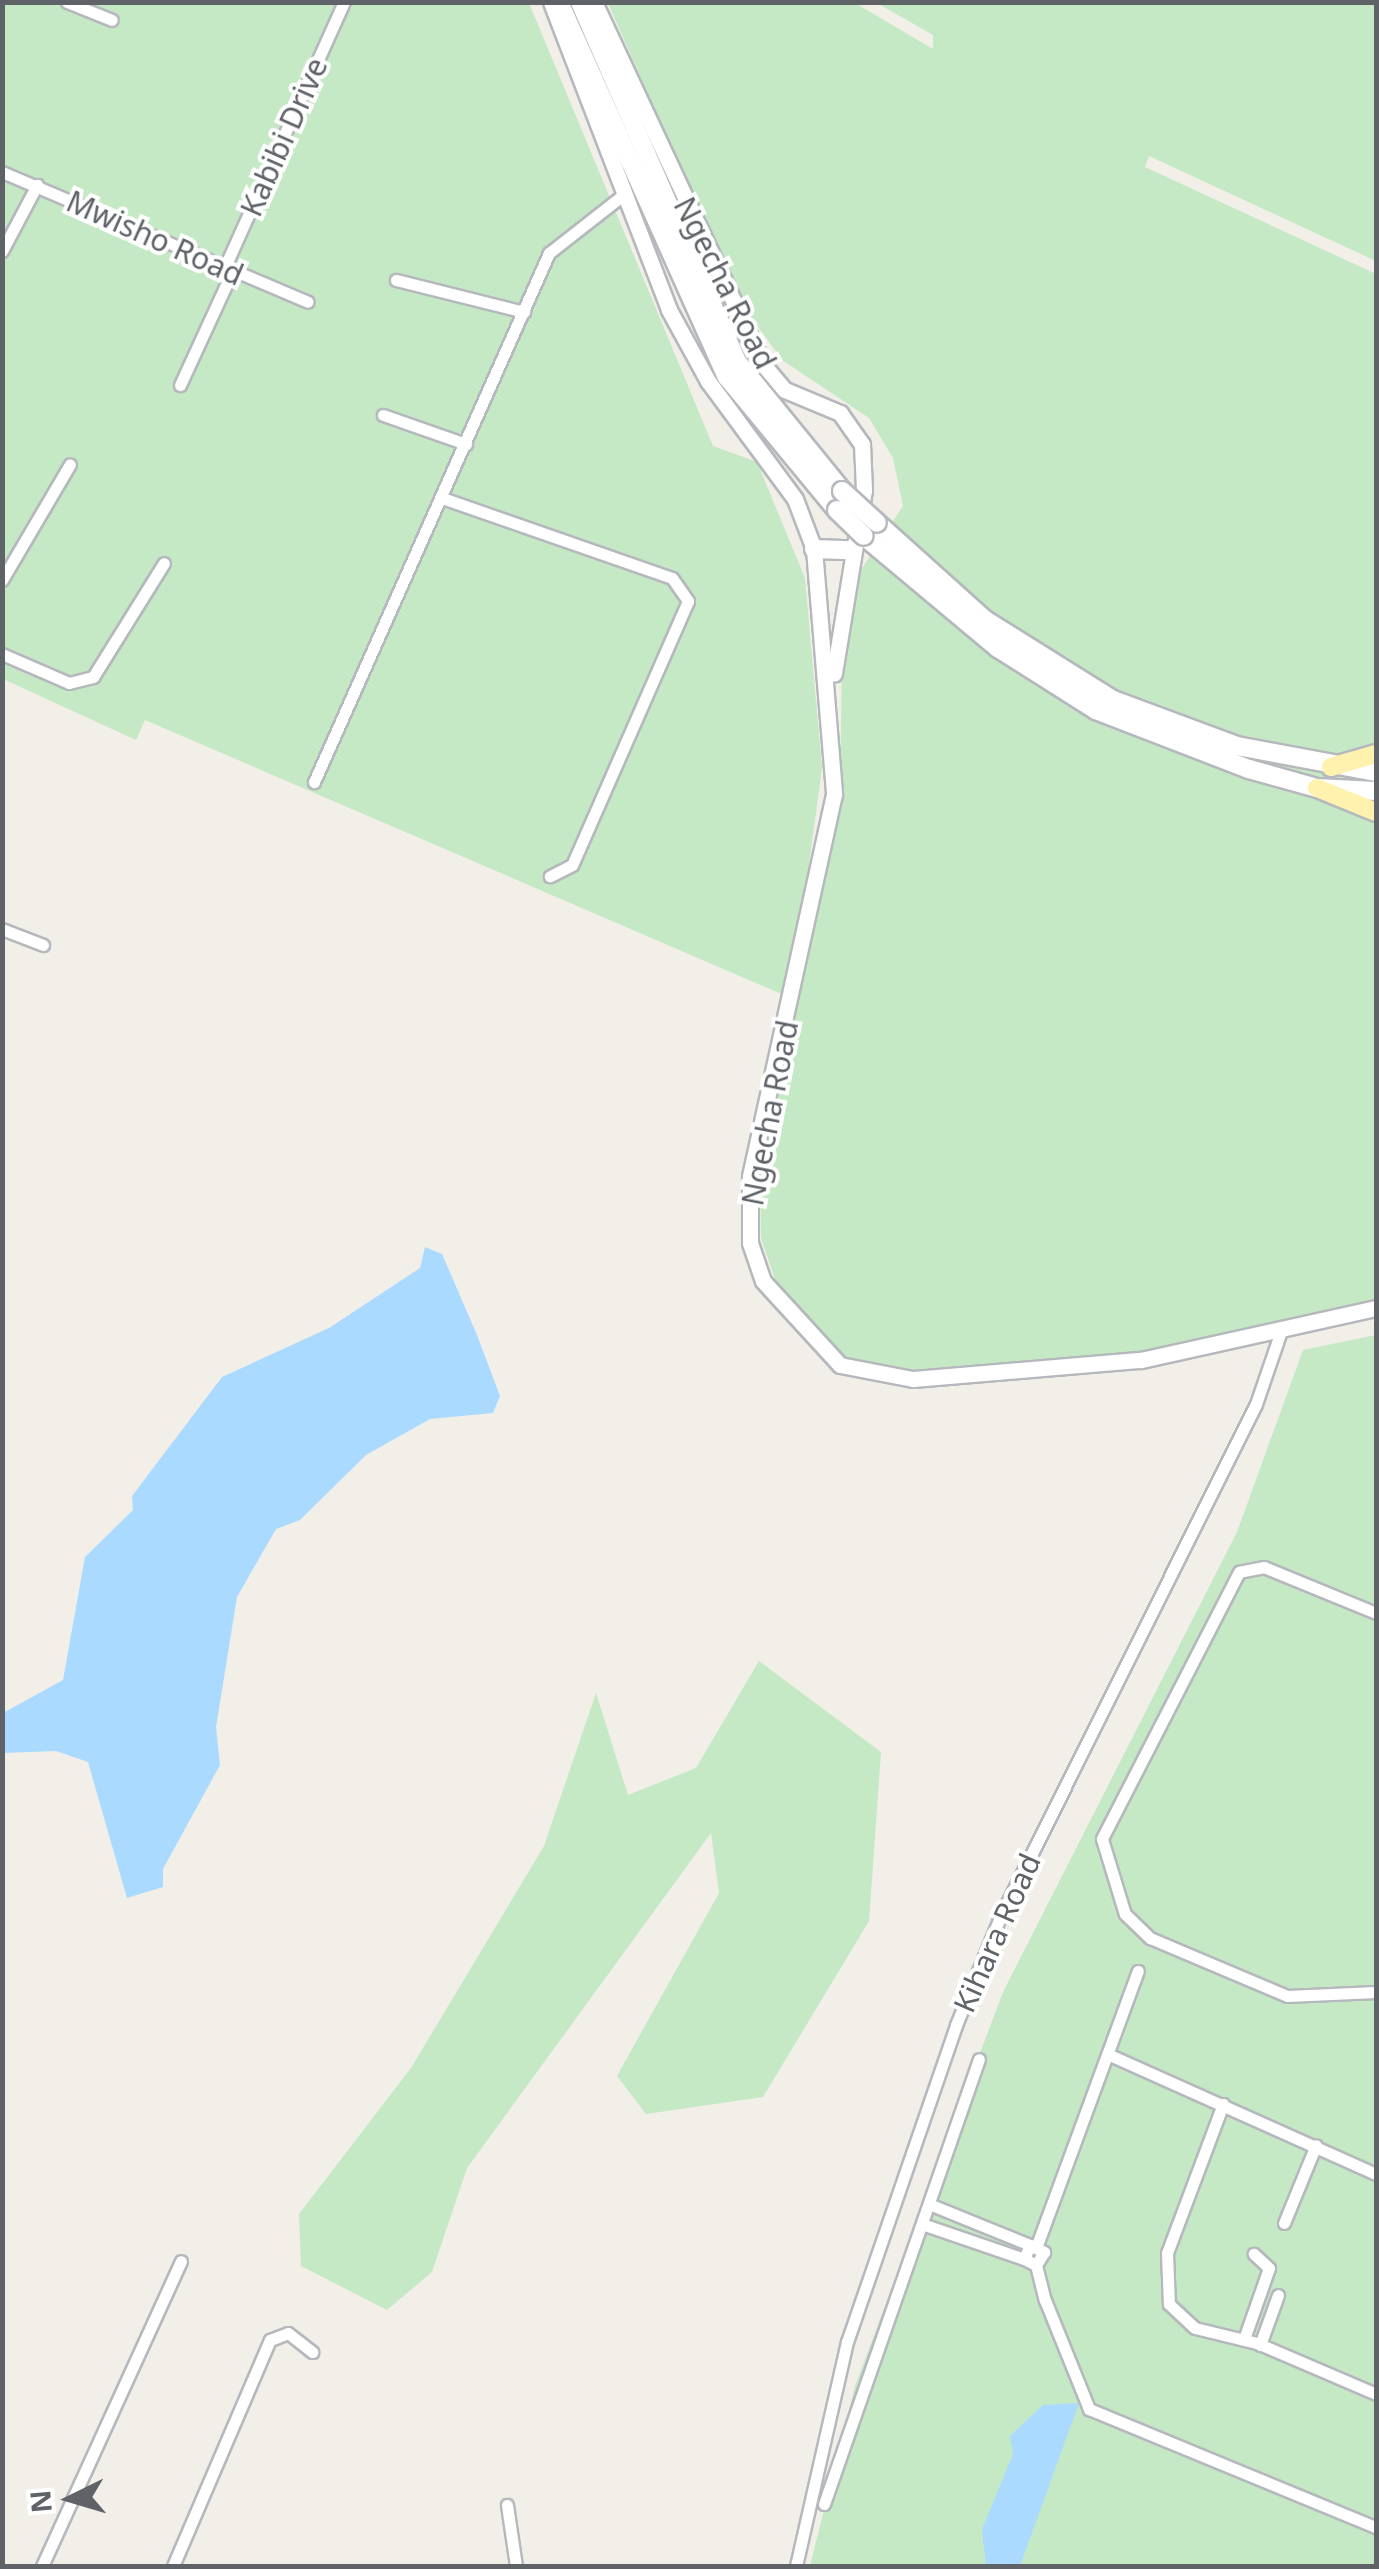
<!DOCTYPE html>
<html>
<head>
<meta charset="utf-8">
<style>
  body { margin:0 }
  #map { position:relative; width:1379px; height:2569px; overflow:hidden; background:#f1efe8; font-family:"Noto Sans",sans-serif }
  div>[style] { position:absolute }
  .green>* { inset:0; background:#c5e8c5 }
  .water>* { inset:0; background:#aadaff }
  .roads { filter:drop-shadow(2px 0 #b5b8bc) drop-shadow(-2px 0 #b5b8bc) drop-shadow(0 2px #b5b8bc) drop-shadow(0 -2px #b5b8bc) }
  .minor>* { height:11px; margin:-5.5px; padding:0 5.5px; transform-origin:5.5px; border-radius:5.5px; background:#fff }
  .tertiary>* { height:15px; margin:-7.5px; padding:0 7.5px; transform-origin:7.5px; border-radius:7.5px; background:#fff }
  .secondary>* { height:18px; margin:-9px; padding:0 9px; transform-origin:9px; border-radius:9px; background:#fff }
  .primary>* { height:18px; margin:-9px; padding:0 9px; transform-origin:9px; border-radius:9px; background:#fff2af }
  .bridges { filter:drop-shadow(2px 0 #b6babf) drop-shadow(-2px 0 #b6babf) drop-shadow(0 2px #b6babf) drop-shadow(0 -2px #b6babf) }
  .secondary-bridge>* { height:18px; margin:-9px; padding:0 9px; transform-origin:9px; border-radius:9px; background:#fff }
  span { translate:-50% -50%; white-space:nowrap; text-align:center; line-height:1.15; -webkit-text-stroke:8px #fff; paint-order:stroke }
  .street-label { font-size:30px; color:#5f6368 }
  .frame { position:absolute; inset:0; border:5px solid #5f6368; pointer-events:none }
  .north { position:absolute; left:20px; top:2449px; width:100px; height:100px; -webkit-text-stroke:8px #fff; paint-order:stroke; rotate:265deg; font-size:28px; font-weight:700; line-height:40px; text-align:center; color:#5f6368 }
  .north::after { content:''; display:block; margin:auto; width:35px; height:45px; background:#5f6368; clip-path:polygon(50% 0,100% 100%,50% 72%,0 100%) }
</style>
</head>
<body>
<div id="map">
  <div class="green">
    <i style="clip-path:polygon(3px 3px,529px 3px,713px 446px,757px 462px,805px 578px,822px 768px,791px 998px,145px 720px,136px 740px,3px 679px)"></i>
    <i style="clip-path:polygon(608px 3px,855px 3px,933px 49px,933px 35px,877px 3px,1376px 3px,1376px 261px,1149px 156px,1145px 167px,1376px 274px,1376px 1302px,1192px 1347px,909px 1370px,845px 1358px,807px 1327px,775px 1279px,761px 1238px,760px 1175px,840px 799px,842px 653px,855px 579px,903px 506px,893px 458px,869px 418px,782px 360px,738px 299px)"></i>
    <i style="clip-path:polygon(1376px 1335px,1376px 2566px,810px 2566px,855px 2386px,1003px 1992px,1237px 1532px,1303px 1350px)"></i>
    <i style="clip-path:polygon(759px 1661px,881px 1752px,869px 1921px,763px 2097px,646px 2114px,617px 2076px,719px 1893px,711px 1833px,467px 2168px,432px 2272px,387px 2310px,301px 2266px,299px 2214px,411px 2068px,544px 1846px,596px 1693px,628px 1795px,696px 1768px)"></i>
  </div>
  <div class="water">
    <i style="clip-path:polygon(425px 1247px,442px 1254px,477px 1335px,500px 1396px,493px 1413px,430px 1419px,366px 1455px,300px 1520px,276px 1529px,237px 1597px,216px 1727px,220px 1765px,163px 1869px,163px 1887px,127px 1898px,88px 1762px,56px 1751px,3px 1753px,3px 1713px,63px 1680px,85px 1557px,133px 1510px,132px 1496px,222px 1377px,329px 1328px,420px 1268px)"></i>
    <i style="clip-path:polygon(1079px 2403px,1020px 2566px,986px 2566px,982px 2529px,1013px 2454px,1010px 2436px,1043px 2405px)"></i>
  </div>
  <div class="roads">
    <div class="minor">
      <i style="left:67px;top:2px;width:48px;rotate:21.8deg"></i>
      <i style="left:2px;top:172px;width:332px;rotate:23deg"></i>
      <i style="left:2px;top:251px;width:75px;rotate:-62.1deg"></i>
      <i style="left:223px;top:271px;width:295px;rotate:-65.8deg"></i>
      <i style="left:396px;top:280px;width:132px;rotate:14deg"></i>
      <i style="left:180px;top:385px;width:122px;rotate:-65.3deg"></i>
      <i style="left:383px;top:415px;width:88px;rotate:19.3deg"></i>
      <i style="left:445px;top:499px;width:240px;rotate:19.2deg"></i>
      <i style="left:672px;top:578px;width:28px;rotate:55deg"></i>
      <i style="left:688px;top:601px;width:288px;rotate:113.7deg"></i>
      <i style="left:572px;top:865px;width:25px;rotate:153deg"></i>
      <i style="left:2px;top:580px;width:134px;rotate:-59.6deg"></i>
      <i style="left:2px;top:654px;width:73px;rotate:23.4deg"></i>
      <i style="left:69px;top:683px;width:25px;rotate:-14deg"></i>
      <i style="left:93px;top:677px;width:134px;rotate:-58.1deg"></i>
      <i style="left:314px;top:782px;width:579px;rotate:-66.05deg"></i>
      <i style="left:549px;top:253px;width:94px;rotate:-38.1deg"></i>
      <i style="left:2px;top:929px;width:44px;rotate:21.3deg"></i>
      <i style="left:1376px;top:1613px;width:121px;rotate:-157.7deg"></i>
      <i style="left:1264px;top:1567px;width:25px;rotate:169deg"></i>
      <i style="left:1239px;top:1572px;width:300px;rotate:117.2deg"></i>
      <i style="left:1102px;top:1839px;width:78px;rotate:73deg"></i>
      <i style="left:1125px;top:1914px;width:35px;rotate:44deg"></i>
      <i style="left:1150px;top:1938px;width:149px;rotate:22.9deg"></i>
      <i style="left:1287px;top:1996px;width:89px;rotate:-2.6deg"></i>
      <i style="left:1112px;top:2056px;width:289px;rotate:24.1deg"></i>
      <i style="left:1223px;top:2104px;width:159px;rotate:110.6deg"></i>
      <i style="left:1167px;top:2253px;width:51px;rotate:87.8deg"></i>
      <i style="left:1169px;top:2304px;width:35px;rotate:43deg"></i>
      <i style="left:1195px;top:2328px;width:64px;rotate:13.6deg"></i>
      <i style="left:1257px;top:2343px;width:129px;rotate:23.2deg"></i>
      <i style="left:929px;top:2204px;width:109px;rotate:22.1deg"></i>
      <i style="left:1284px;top:2223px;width:84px;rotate:-67.7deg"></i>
      <i style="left:922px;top:2224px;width:108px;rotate:18.9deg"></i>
      <i style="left:1037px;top:2245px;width:292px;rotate:-69.8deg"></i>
      <i style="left:1036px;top:2265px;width:13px;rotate:-153deg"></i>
      <i style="left:1024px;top:2259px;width:15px;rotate:-67deg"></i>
      <i style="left:1030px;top:2245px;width:16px;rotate:27deg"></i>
      <i style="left:1044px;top:2252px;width:15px;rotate:122deg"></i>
      <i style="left:1036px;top:2265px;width:36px;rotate:76deg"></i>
      <i style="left:1045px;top:2300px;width:118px;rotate:68deg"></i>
      <i style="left:1089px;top:2409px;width:310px;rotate:22.4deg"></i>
      <i style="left:1244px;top:2339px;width:75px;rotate:-70.6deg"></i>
      <i style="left:1269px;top:2268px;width:21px;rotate:-137deg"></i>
      <i style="left:1260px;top:2345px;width:53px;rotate:-70.2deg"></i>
      <i style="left:824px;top:2504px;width:471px;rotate:-70.8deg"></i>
      <i style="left:507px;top:2505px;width:62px;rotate:81.6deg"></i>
      <i style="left:42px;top:2566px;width:335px;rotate:-65.5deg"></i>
      <i style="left:173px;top:2566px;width:246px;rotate:-66.8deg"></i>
      <i style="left:270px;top:2340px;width:19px;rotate:-21deg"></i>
      <i style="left:288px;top:2333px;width:31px;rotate:38deg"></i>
      <i style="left:796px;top:2566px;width:230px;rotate:-77.2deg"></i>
      <i style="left:847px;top:2342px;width:335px;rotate:-71deg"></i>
      <i style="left:956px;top:2025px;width:117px;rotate:-67.8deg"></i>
      <i style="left:1000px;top:1917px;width:573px;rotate:-63.48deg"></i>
      <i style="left:1256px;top:1404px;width:77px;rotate:-71.1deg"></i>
    </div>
    <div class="tertiary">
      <i style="left:551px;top:2px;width:330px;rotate:69deg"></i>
      <i style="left:669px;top:310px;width:81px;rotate:61.2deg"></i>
      <i style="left:708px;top:381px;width:147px;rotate:53.6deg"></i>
      <i style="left:795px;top:499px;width:53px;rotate:69.2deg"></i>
      <i style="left:814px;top:549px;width:246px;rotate:85.3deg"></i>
      <i style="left:834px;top:794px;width:392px;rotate:102.4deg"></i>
      <i style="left:750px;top:1177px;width:66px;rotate:90deg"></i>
      <i style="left:750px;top:1243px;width:40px;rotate:71.1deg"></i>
      <i style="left:763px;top:1281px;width:114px;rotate:47.5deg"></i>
      <i style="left:840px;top:1365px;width:74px;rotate:10.9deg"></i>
      <i style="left:913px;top:1379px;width:229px;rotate:-4.8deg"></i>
      <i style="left:1141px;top:1360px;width:241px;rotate:-12.5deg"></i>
      <i style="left:594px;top:2px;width:398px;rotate:65deg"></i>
      <i style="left:762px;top:363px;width:35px;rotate:50deg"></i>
      <i style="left:785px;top:390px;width:60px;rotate:22.7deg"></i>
      <i style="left:840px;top:413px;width:38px;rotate:55deg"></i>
      <i style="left:862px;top:444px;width:46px;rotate:87.5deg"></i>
      <i style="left:864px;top:490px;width:186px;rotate:99.3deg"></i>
    </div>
    <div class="secondary">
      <i style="left:559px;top:2px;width:411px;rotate:65.9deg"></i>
      <i style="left:727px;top:377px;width:173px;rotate:50.4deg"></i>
      <i style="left:580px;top:2px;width:394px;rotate:66.4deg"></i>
      <i style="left:738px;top:363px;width:165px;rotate:50.9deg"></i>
      <i style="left:877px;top:523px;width:145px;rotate:41.9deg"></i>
      <i style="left:985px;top:620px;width:151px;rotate:32deg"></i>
      <i style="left:1113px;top:700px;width:132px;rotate:20.4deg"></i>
      <i style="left:1237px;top:746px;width:141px;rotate:10.6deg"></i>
      <i style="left:864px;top:536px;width:175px;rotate:39.9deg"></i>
      <i style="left:998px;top:648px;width:116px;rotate:32.3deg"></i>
      <i style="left:1096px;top:710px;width:164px;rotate:21.1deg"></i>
      <i style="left:1249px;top:769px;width:71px;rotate:15.6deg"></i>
      <i style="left:1317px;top:788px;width:59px;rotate:2.9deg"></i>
      <i style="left:814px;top:549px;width:36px;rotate:2deg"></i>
    </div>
    <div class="primary">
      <i style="left:1331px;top:767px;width:47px;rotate:-16.1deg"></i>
      <i style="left:1317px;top:788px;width:64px;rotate:22.1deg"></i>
    </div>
  </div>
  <div class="bridges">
    <div class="secondary-bridge">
      <i style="left:842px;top:491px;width:47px;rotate:42.4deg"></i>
      <i style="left:837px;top:510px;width:37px;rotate:44deg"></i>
    </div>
  </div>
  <div class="street-label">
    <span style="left:284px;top:137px;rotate:-66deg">Kabibi Drive</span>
    <span style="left:155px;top:238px;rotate:24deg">Mwisho Road</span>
    <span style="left:725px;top:283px;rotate:63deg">Ngecha Road</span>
    <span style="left:770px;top:1113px;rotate:-79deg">Ngecha Road</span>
    <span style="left:997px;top:1933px;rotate:-66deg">Kihara Road</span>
  </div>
  <div class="frame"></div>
  <div class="north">N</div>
</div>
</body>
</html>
